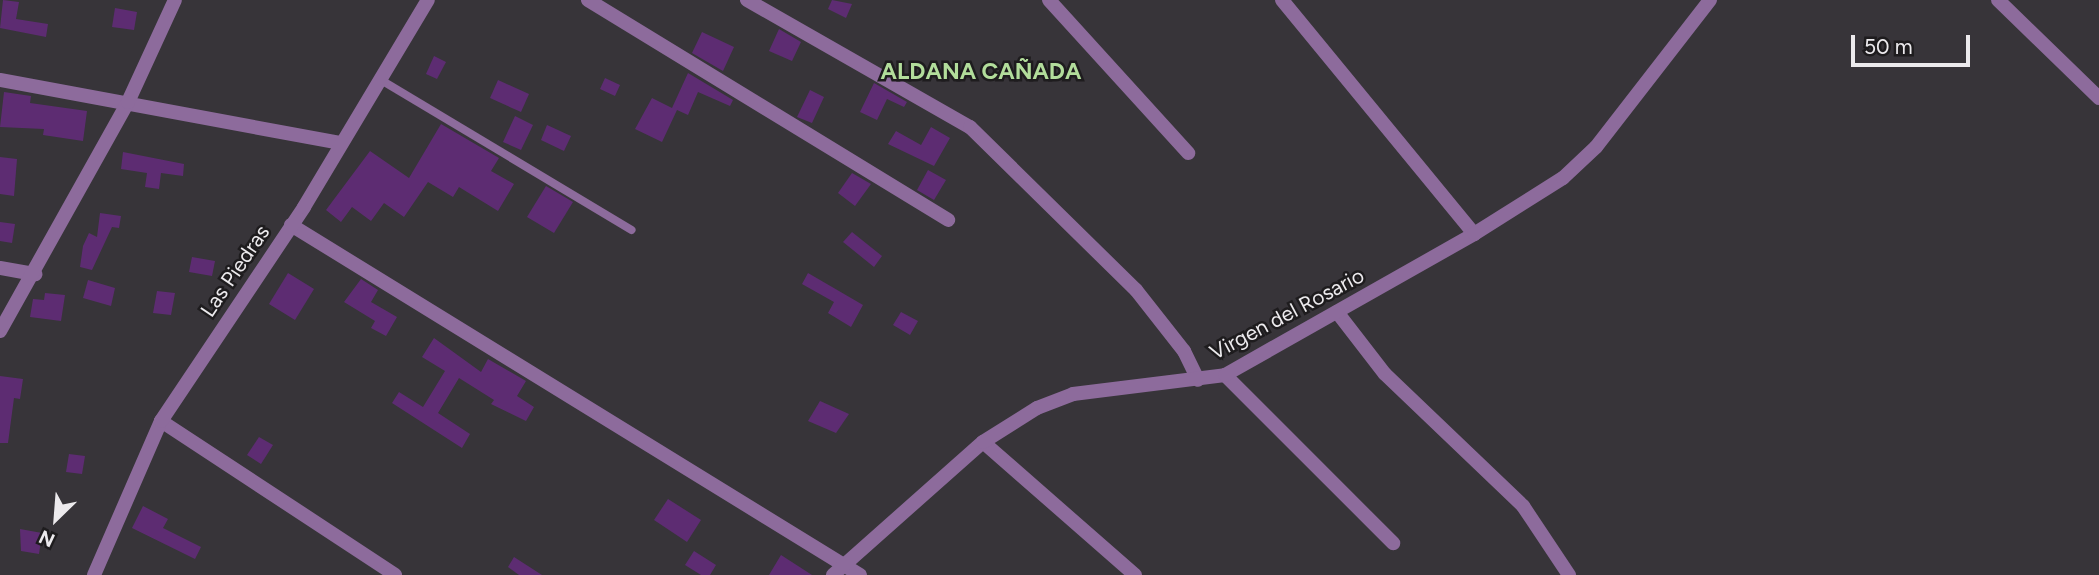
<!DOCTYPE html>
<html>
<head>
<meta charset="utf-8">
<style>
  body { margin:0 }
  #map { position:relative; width:2099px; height:575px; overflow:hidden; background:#373439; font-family:Figtree,sans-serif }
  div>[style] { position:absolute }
  .building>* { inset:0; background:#5d2c72 }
  .service>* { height:8px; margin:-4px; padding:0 4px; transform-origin:4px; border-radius:4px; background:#8d6b9c }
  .minor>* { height:14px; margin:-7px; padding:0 7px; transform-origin:7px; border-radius:7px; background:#8d6b9c }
  .tertiary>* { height:14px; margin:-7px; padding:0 7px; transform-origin:7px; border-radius:7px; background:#8d6b9c }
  span { translate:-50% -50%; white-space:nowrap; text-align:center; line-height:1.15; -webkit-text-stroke:5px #1e1c1e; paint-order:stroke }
  .street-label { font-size:21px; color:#eceaed }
  .neighbourhood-label { font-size:23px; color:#b2dd9b; font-weight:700 }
  .north { position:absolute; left:21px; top:484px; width:70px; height:70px; -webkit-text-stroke:5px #1e1c1e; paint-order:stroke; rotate:205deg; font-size:19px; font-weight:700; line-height:28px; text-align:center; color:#eceaed }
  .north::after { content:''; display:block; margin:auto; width:24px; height:32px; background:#eceaed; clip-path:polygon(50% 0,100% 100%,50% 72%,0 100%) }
  .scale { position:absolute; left:1851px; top:35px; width:119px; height:32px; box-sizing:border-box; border:4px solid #eceaed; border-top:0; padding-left:9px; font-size:21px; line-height:24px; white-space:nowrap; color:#eceaed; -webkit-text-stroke:5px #1e1c1e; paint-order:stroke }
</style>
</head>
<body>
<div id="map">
  <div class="building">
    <i style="clip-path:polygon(3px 0,19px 2px,16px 19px,48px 24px,46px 37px,0 28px)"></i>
    <i style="clip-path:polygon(832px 0,852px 4px,846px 18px,828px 9px)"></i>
    <i style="clip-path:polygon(115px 8px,137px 12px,134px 30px,112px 27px)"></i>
    <i style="clip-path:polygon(779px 29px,801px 42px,792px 61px,769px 51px)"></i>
    <i style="clip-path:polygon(702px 32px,734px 47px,723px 71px,692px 53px)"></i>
    <i style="clip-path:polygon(434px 56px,446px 62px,437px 79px,426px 74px)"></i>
    <i style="clip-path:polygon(688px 73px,733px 100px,730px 106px,698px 92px,688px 115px,677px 110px,662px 142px,635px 129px,652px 98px,672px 108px)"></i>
    <i style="clip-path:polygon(605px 78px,620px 85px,615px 96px,600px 89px)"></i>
    <i style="clip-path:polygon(498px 80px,529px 94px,521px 112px,490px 98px)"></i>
    <i style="clip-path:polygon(874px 83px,907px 102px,904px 107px,887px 99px,877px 120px,860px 112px)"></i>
    <i style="clip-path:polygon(810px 90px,824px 97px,812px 123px,797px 117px)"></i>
    <i style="clip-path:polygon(4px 92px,31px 96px,30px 103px,87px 111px,83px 141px,43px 135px,44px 129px,0 127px)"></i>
    <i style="clip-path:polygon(515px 116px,533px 125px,521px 150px,503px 142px)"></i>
    <i style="clip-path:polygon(441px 124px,499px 158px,491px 171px,514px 184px,498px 211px,459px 187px,453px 197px,428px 182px,404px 217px,384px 203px,371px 221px,352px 207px,341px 222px,326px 210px,370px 151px,409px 178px)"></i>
    <i style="clip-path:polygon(547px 125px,571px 136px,564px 151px,541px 140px)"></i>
    <i style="clip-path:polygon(931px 127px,950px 138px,934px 166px,888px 144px,896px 131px,921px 145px)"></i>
    <i style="clip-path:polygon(123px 152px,184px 164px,183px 176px,161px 173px,159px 189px,145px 187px,147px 173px,121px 169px)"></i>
    <i style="clip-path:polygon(0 157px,17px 159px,14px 196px,0 194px)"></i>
    <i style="clip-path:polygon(928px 170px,946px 180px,934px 200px,917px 190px)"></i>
    <i style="clip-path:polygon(852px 173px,871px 184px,855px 206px,838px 193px)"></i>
    <i style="clip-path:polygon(546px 186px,573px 202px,554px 233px,527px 217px)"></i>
    <i style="clip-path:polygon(100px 213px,121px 216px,119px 228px,112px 227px,92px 270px,80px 267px,83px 246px,89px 233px,97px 237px)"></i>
    <i style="clip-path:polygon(0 222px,15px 224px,12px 243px,0 241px)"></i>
    <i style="clip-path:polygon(852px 232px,882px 256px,874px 267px,843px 242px)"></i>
    <i style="clip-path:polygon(192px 257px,215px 261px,212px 276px,189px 272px)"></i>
    <i style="clip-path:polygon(288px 273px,314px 289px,295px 320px,269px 304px)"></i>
    <i style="clip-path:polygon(808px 273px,863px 305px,851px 327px,828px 313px,834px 302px,802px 284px)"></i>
    <i style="clip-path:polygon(361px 279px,378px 290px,371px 302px,397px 317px,386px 336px,371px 328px,375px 321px,344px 302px)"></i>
    <i style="clip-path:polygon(88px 280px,115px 288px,111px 306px,83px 298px)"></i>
    <i style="clip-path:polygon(157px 291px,175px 293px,171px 315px,153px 313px)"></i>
    <i style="clip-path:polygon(45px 293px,65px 295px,61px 321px,30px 317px,33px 299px,44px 300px)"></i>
    <i style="clip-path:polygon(901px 312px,918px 321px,910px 335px,893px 325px)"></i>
    <i style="clip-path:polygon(434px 338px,481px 372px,488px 359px,526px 381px,517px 396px,534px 407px,526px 421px,491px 404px,494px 400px,459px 378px,438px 413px,470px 434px,462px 448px,392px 403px,399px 392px,423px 407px,445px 371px,422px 357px)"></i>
    <i style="clip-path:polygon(0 376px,23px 379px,20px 399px,14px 398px,8px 443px,0 443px)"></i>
    <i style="clip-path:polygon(820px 401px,849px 414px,836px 433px,808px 421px)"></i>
    <i style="clip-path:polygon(259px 437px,273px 445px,261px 464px,247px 455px)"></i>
    <i style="clip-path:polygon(69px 454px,85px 456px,82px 474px,66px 472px)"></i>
    <i style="clip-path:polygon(668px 499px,701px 520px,687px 542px,654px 520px)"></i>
    <i style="clip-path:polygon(143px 506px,168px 519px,163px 528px,201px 547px,195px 559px,132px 528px)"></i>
    <i style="clip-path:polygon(20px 529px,42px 533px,39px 554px,21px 551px)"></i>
    <i style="clip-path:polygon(694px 551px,716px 565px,710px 575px,701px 575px,685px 565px)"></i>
    <i style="clip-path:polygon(781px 555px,812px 575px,769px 575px)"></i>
    <i style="clip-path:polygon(514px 557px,542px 575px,519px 575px,508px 567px)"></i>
  </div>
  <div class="service">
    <i style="left:381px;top:80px;width:292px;rotate:30.9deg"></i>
  </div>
  <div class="minor">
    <i style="left:588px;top:0;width:422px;rotate:31.4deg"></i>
    <i style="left:747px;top:0;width:257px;rotate:29.7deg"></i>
    <i style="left:970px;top:127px;width:233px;rotate:44.5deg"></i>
    <i style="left:1136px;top:290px;width:78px;rotate:51.8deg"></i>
    <i style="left:1184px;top:351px;width:32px;rotate:64deg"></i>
    <i style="left:1049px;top:0;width:207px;rotate:47.7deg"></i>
    <i style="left:1282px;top:0;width:303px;rotate:50.6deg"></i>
    <i style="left:1998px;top:0;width:141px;rotate:44.1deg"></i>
    <i style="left:0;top:80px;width:347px;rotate:10.5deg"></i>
    <i style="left:291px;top:225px;width:668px;rotate:31.6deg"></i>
    <i style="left:0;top:268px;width:36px;rotate:10deg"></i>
    <i style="left:1337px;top:312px;width:78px;rotate:52.3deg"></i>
    <i style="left:1385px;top:374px;width:191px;rotate:43.7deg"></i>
    <i style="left:1523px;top:506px;width:83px;rotate:56.3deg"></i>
    <i style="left:0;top:331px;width:262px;rotate:-60.8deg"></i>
    <i style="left:128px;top:102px;width:112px;rotate:-65.3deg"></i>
    <i style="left:1225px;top:375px;width:238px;rotate:45deg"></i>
    <i style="left:161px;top:421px;width:280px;rotate:33.3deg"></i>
    <i style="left:983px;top:442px;width:202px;rotate:41.2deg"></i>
  </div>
  <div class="tertiary">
    <i style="left:94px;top:575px;width:168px;rotate:-66.5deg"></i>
    <i style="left:161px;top:421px;width:257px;rotate:-56.2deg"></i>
    <i style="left:304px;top:207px;width:241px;rotate:-59.1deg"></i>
    <i style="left:833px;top:575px;width:200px;rotate:-41.6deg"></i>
    <i style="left:983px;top:442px;width:64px;rotate:-32.2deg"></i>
    <i style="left:1037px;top:408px;width:39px;rotate:-21deg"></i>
    <i style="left:1073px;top:394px;width:153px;rotate:-7.1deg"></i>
    <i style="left:1225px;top:375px;width:286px;rotate:-29.5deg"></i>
    <i style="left:1474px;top:234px;width:105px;rotate:-32.2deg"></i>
    <i style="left:1563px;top:178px;width:45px;rotate:-43.2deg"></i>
    <i style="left:1596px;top:147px;width:186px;rotate:-52.2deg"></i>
  </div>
  <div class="street-label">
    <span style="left:235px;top:271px;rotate:-56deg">Las Piedras</span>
    <span style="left:1287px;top:314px;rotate:-28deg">Virgen del Rosario</span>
  </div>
  <div class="neighbourhood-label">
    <span style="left:981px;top:71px">ALDANA CAÑADA</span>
  </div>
  <div class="north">N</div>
  <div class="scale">50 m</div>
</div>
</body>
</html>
